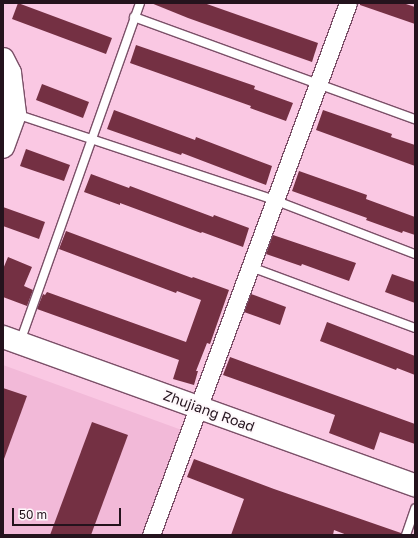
<!DOCTYPE html>
<html>
<head>
<meta charset="utf-8">
<style>
  body { margin:0 }
  #map { position:relative; width:418px; height:538px; overflow:hidden; background:#fac8e3; font-family:"Golos Text",sans-serif }
  div>[style] { position:absolute }
  .built>* { inset:0; background:#f2b9d8 }
  .building>* { inset:0; background:#743043 }
  .roads { filter:drop-shadow(1px 0 #7b5068) drop-shadow(-1px 0 #7b5068) drop-shadow(0 1px #7b5068) drop-shadow(0 -1px #7b5068) }
  .lane>* { height:8px; margin:-4px; padding:0 4px; transform-origin:4px; border-radius:4px; background:#fff }
  .street>* { height:17px; margin:-8.5px; padding:0 8.5px; transform-origin:8.5px; border-radius:8.5px; background:#fff }
  .secondary>* { height:22px; margin:-11px; padding:0 11px; transform-origin:11px; border-radius:11px; background:#fff }
  span { translate:-50% -50%; white-space:nowrap; text-align:center; line-height:1.15; -webkit-text-stroke:4px #fef8fb; paint-order:stroke }
  .street-label { font-size:14px; color:#24131d }
  .frame { position:absolute; inset:0; border:4px solid #24131d; pointer-events:none }
  .scale { position:absolute; left:12px; top:508px; width:109px; height:18px; box-sizing:border-box; border:2px solid #24131d; border-top:0; padding-left:5px; font-size:12px; line-height:14px; white-space:nowrap; color:#24131d; -webkit-text-stroke:3px #fef8fb; paint-order:stroke }
</style>
</head>
<body>
<div id="map">
  <div class="built">
    <i style="clip-path:polygon(3px 365px,190px 433px,152px 535px,3px 535px)"></i>
  </div>
  <div class="building">
    <i style="clip-path:polygon(18px 3px,112px 38px,106px 54px,12px 19px)"></i>
    <i style="clip-path:polygon(151px 3px,204px 3px,318px 43px,312px 62px,188px 18px)"></i>
    <i style="clip-path:polygon(360px 3px,403px 3px,415px 7px,415px 24px,360px 5px)"></i>
    <i style="clip-path:polygon(136px 45px,255px 86px,254px 89px,293px 103px,286px 121px,250px 108px,251px 106px,130px 63px)"></i>
    <i style="clip-path:polygon(42px 84px,89px 102px,83px 118px,36px 100px)"></i>
    <i style="clip-path:polygon(114px 110px,195px 140px,196px 137px,272px 166px,266px 185px,182px 153px,181px 155px,107px 129px)"></i>
    <i style="clip-path:polygon(323px 110px,392px 134px,391px 137px,415px 145px,415px 166px,316px 130px)"></i>
    <i style="clip-path:polygon(26px 149px,70px 165px,64px 181px,20px 166px)"></i>
    <i style="clip-path:polygon(299px 171px,367px 195px,366px 199px,415px 217px,415px 235px,403px 231px,402px 233px,366px 220px,367px 218px,292px 191px)"></i>
    <i style="clip-path:polygon(91px 174px,129px 188px,130px 186px,213px 217px,214px 215px,249px 228px,243px 247px,202px 232px,201px 233px,120px 203px,120px 205px,84px 192px)"></i>
    <i style="clip-path:polygon(3px 207px,45px 222px,39px 239px,3px 226px)"></i>
    <i style="clip-path:polygon(66px 231px,192px 278px,193px 277px,229px 290px,210px 344px,207px 343px,196px 371px,198px 371px,194px 385px,173px 379px,179px 360px,37px 309px,43px 294px,45px 295px,47px 292px,186px 342px,201px 300px,177px 291px,176px 293px,59px 249px)"></i>
    <i style="clip-path:polygon(273px 235px,356px 263px,349px 281px,302px 264px,301px 266px,266px 254px)"></i>
    <i style="clip-path:polygon(8px 257px,32px 267px,24px 286px,33px 290px,27px 306px,3px 297px,3px 269px)"></i>
    <i style="clip-path:polygon(392px 274px,415px 282px,415px 303px,385px 292px)"></i>
    <i style="clip-path:polygon(251px 294px,286px 307px,280px 325px,244px 312px)"></i>
    <i style="clip-path:polygon(327px 322px,415px 356px,415px 375px,397px 368px,396px 370px,320px 341px)"></i>
    <i style="clip-path:polygon(230px 357px,415px 424px,415px 444px,380px 432px,374px 450px,329px 433px,335px 415px,223px 375px)"></i>
    <i style="clip-path:polygon(3px 388px,27px 396px,4px 459px,3px 459px)"></i>
    <i style="clip-path:polygon(92px 422px,128px 435px,91px 535px,50px 535px)"></i>
    <i style="clip-path:polygon(194px 459px,274px 489px,401px 533px,401px 535px,347px 535px,334px 530px,333px 535px,231px 535px,244px 499px,187px 477px)"></i>
  </div>
  <div class="roads">
    <div class="lane">
      <i style="left:134px;top:17px;width:299px;rotate:20deg"></i>
      <i style="left:16px;top:114px;width:272px;rotate:18.4deg"></i>
      <i style="left:274px;top:200px;width:151px;rotate:21deg"></i>
      <i style="left:251px;top:267px;width:175px;rotate:20.4deg"></i>
      <i style="left:20px;top:342px;width:360px;rotate:-70.5deg"></i>
      <i style="left:406px;top:535px;width:28px;rotate:-71deg"></i>
    </div>
    <div class="street">
      <i style="left:151px;top:535px;width:567px;rotate:-69.68deg"></i>
    </div>
    <div class="secondary">
      <i style="left:3px;top:59px;width:16px;rotate:63deg"></i>
      <i style="left:10px;top:73px;width:41px;rotate:83deg"></i>
      <i style="left:15px;top:114px;width:35px;rotate:110deg"></i>
      <i style="left:3px;top:337px;width:438px;rotate:19.8deg"></i>
    </div>
  </div>
  <div class="street-label">
    <span style="left:209px;top:411px;rotate:20deg">Zhujiang Road</span>
  </div>
  <div class="frame"></div>
  <div class="scale">50 m</div>
</div>
</body>
</html>
